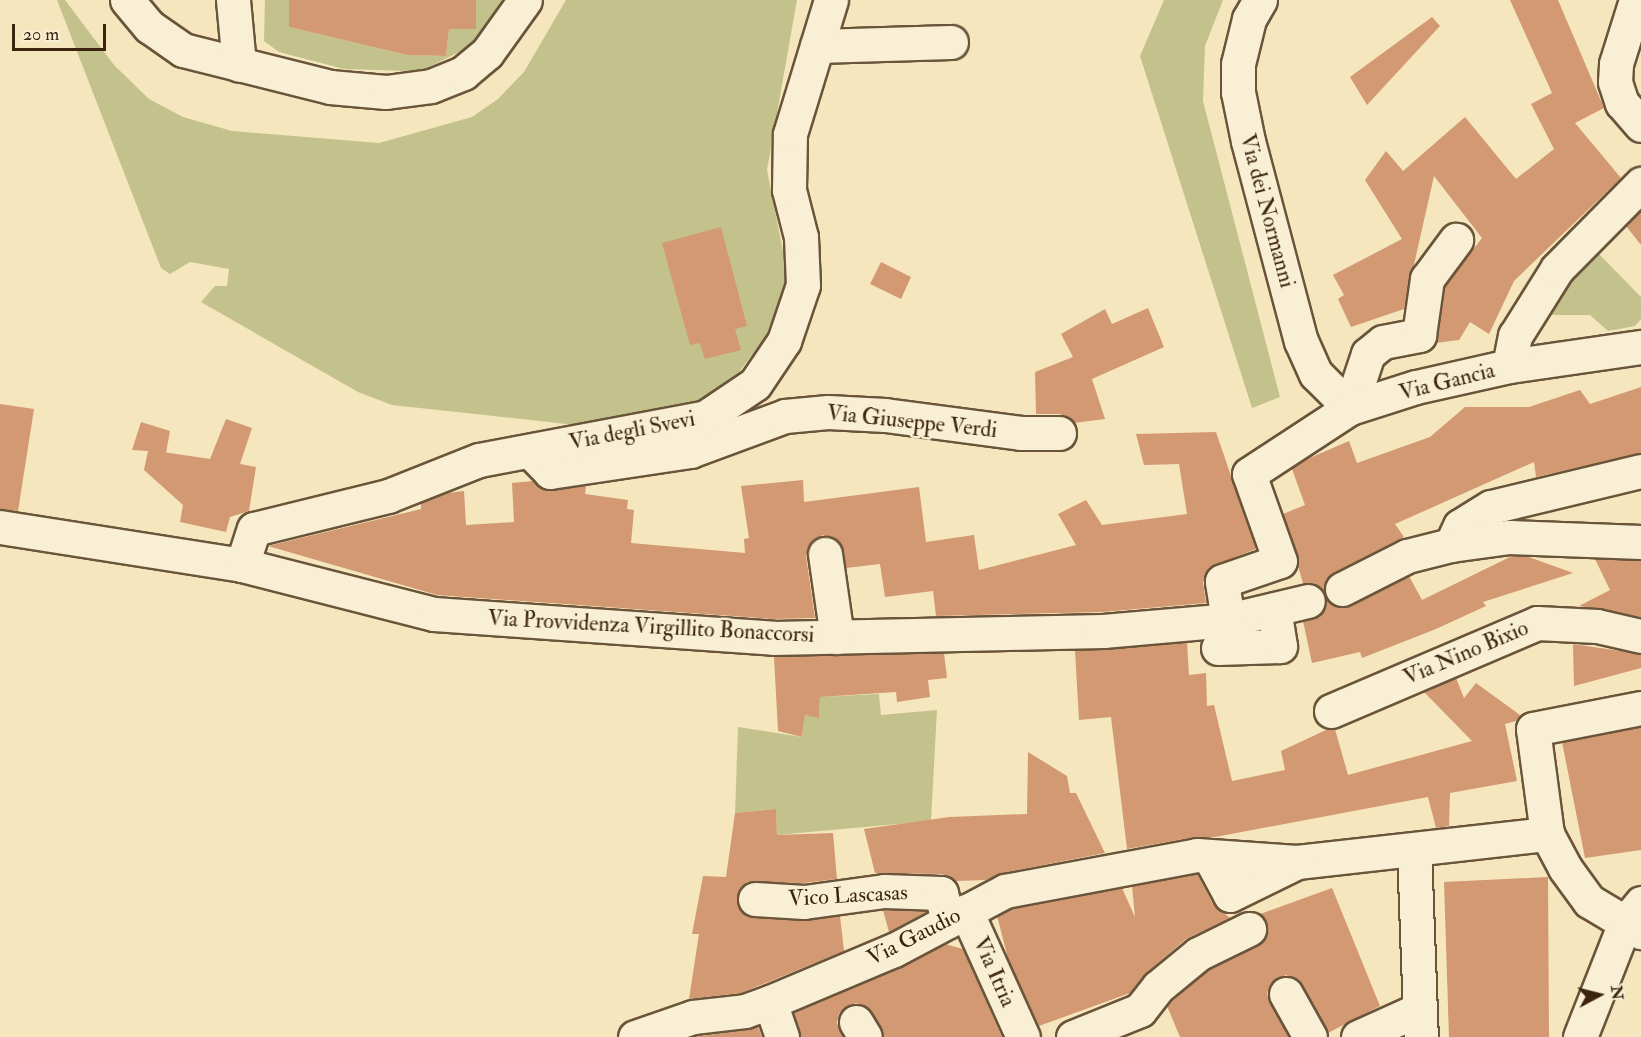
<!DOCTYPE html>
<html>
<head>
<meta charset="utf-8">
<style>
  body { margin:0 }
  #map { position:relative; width:1641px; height:1037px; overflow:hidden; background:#f5e6bd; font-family:"IM FELL Double Pica",serif }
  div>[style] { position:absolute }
  .green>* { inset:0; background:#c4c28c }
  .building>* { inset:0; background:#d29972 }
  .roads { filter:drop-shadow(2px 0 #6a543a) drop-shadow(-2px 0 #6a543a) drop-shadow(0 2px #6a543a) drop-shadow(0 -2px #6a543a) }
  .minor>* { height:33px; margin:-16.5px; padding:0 16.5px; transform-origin:16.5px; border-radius:16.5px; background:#f8efd4 }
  span { translate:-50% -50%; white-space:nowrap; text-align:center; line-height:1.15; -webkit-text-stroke:5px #f8efd4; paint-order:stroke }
  .street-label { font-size:22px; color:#3c240e }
  .north { position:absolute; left:1569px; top:965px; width:60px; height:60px; -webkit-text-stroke:4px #f8efd4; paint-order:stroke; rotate:83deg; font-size:16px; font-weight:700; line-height:24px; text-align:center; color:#3c240e }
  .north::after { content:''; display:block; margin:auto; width:21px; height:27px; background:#3c240e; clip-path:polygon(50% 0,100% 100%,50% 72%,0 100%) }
  .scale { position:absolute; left:12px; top:24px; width:94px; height:27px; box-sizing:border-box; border:3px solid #3c240e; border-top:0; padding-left:8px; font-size:18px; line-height:21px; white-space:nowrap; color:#3c240e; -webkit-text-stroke:4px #f8efd4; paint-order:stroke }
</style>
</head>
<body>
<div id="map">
  <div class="green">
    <i style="clip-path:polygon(57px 0,65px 0,114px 65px,149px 99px,183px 117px,232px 131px,379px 143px,472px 117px,498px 99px,524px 72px,566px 0,797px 0,767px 170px,788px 277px,766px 336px,739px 372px,696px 403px,585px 426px,392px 405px,358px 392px,201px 302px,215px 286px,227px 286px,229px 269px,190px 262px,170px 274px,161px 268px)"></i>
    <i style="clip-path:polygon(265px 0,289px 0,289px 27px,407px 55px,446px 56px,449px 29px,476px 28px,476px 0,502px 0,478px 39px,465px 49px,425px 69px,408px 71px,344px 69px,279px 52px,264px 41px)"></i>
    <i style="clip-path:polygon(1164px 0,1223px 0,1205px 46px,1203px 101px,1280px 397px,1252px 408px,1140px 56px)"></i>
    <i style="clip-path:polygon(1596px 251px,1641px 297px,1641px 319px,1635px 326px,1608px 331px,1590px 315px,1549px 315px,1564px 285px)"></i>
    <i style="clip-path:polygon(879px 694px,881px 715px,937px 710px,931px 821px,777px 835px,776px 809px,735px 813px,738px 727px,802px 737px,805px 715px,819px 717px,820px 697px)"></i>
  </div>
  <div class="building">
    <i style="clip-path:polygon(289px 0,476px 0,476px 29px,449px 29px,446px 56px,407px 55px,289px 27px)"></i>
    <i style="clip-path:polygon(1510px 0,1558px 0,1604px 108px,1575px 123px,1621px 178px,1514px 281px,1489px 334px,1470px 322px,1459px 340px,1435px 343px,1445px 286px,1482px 238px,1434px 176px,1404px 309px,1351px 327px,1338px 299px,1344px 295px,1333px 275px,1402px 239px,1365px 180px,1386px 151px,1403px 171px,1465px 117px,1516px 179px,1554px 149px,1531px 104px,1552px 93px)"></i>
    <i style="clip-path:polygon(1432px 17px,1440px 26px,1367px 105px,1350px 77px)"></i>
    <i style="clip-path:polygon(1641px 211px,1641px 245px,1626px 226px)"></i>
    <i style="clip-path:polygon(721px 227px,747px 326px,735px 329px,741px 350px,705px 359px,700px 343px,690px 345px,662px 243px)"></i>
    <i style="clip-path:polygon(881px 262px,911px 277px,901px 299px,870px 284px)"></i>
    <i style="clip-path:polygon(1148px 308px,1164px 347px,1092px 379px,1105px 419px,1074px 423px,1060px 414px,1036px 414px,1035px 372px,1073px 357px,1061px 334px,1105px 309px,1112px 324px)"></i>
    <i style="clip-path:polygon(1641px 387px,1641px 453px,1536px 477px,1534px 462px,1395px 524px,1404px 537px,1333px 573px,1326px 579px,1324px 593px,1314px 583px,1303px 583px,1283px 514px,1305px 505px,1292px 469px,1305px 460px,1349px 441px,1357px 463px,1430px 437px,1465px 407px,1529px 407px,1580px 390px,1590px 404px)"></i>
    <i style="clip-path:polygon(0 404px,34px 409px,18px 511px,0 509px)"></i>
    <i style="clip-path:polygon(226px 419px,252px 428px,240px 464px,256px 467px,249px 511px,230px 517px,226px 532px,180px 522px,183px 505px,144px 470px,148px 451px,132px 450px,141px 422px,170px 431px,166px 453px,163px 452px,210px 459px)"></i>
    <i style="clip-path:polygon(1216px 432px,1256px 549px,1208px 568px,1203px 583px,1206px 603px,1102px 612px,936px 616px,933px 591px,885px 597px,880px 564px,846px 568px,840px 543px,823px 535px,813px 540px,806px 556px,815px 618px,773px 619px,437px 595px,268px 546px,421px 509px,421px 503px,448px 493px,464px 491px,466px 525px,514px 522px,512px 483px,533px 481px,544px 490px,586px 486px,585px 494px,628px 500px,627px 509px,634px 510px,631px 543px,745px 553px,744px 539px,749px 538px,741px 486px,803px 480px,804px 502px,919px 487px,926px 542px,974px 535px,979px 570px,1076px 545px,1058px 514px,1086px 500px,1102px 525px,1187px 514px,1179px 464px,1144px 465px,1136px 434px)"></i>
    <i style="clip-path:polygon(1512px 556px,1526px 556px,1573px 573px,1483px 602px,1486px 606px,1436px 629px,1362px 658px,1360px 652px,1312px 663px,1303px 621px,1321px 614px,1326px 599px,1340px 608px,1350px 606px,1409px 576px,1422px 600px)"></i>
    <i style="clip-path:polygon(1595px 559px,1641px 561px,1641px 617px,1579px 606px,1610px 590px)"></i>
    <i style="clip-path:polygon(1187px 642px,1189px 675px,1206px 673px,1207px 706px,1214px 705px,1232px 781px,1285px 770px,1281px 751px,1328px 729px,1335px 729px,1348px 775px,1472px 741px,1424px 692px,1456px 678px,1464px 698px,1476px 683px,1520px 715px,1516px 721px,1505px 724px,1517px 781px,1450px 793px,1449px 826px,1436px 828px,1428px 797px,1215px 837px,1194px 837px,1127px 849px,1111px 717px,1079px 720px,1075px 651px,1059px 651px)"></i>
    <i style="clip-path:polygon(1573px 644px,1641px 654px,1641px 668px,1574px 686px)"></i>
    <i style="clip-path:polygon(944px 653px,947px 678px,928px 680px,930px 697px,897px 702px,896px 692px,820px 697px,819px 718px,805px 715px,802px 737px,778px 731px,774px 657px)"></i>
    <i style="clip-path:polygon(1641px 727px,1641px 850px,1585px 858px,1562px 742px)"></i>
    <i style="clip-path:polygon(1028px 752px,1067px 776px,1070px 793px,1076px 793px,1105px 853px,1002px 873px,986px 880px,955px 881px,942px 874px,875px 873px,864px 829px,949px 817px,1027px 814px)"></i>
    <i style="clip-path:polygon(776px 809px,777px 835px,833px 833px,837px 879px,803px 883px,747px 882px,739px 889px,738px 907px,754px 918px,803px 921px,840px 916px,844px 951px,741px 993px,689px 999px,699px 934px,692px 934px,703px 876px,726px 877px,735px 813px)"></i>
    <i style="clip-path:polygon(1197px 874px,1213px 904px,1230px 918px,1186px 939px,1146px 973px,1130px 993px,1039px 1026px,1008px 958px,997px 916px,1011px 909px,1122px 888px,1135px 917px,1132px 886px)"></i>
    <i style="clip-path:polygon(1548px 877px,1549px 1037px,1449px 1037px,1444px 882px)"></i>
    <i style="clip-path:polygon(1332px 888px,1380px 1006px,1328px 1033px,1302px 985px,1286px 975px,1270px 984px,1267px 994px,1289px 1037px,1180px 1037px,1167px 1006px,1208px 970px,1264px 940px,1268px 930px,1260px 914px)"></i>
    <i style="clip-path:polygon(883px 910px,926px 911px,926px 912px,889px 932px)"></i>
    <i style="clip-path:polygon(945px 944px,963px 949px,1002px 1037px,884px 1037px,872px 1012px,856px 1003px,839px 1013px,837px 1023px,843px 1037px,800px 1037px,793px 1013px,901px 967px)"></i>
    <i style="clip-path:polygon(758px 1026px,762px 1037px,693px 1037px,747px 1030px)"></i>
  </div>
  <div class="roads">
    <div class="minor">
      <i style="left:127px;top:0;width:35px;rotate:50deg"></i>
      <i style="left:150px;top:27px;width:40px;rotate:34.9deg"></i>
      <i style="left:183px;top:50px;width:152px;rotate:14.1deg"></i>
      <i style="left:330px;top:87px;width:56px;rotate:5.1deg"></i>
      <i style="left:386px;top:92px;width:45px;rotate:-7.6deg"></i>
      <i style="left:431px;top:86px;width:35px;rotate:-22deg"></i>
      <i style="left:463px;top:73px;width:31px;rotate:-40deg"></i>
      <i style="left:487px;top:53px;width:65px;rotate:-54.4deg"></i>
      <i style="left:233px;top:0;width:65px;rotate:84.7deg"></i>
      <i style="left:1260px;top:0;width:22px;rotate:120deg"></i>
      <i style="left:1249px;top:19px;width:46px;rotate:103.7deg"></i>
      <i style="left:1238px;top:64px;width:28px;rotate:90deg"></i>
      <i style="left:1238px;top:92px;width:50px;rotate:78.5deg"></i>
      <i style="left:1248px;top:141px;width:207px;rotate:75.2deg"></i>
      <i style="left:1301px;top:341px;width:36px;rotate:66deg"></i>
      <i style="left:1316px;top:374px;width:48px;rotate:45deg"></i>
      <i style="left:1350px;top:408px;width:57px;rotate:-71.6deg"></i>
      <i style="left:1368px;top:354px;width:19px;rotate:-39deg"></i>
      <i style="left:1383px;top:342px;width:37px;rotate:-11deg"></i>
      <i style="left:1419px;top:335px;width:57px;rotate:-81.9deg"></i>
      <i style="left:1427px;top:279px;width:49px;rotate:-53.4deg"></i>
      <i style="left:1636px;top:0;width:67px;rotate:107.4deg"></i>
      <i style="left:1616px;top:64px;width:18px;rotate:93deg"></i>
      <i style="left:1615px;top:82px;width:22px;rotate:72deg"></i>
      <i style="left:1622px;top:103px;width:29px;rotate:49deg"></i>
      <i style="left:817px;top:46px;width:134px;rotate:-1.7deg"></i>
      <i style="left:1509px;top:366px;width:133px;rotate:-8.2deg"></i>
      <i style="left:530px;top:451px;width:29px;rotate:46deg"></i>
      <i style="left:550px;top:472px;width:142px;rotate:-8.5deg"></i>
      <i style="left:690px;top:451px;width:101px;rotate:-20.2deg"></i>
      <i style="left:785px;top:416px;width:43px;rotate:-5.3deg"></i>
      <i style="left:828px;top:412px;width:57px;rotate:3deg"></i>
      <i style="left:885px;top:415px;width:137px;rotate:7.5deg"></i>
      <i style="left:1021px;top:433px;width:38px"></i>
      <i style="left:0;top:527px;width:245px;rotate:8.9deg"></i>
      <i style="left:242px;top:565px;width:198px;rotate:14.3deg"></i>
      <i style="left:434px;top:614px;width:340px;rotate:4deg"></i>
      <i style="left:773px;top:638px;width:330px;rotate:-1.2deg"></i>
      <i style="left:1103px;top:631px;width:125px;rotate:-5deg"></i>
      <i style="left:1228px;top:620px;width:82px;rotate:-13.4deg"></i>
      <i style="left:1451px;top:545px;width:21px;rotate:-65deg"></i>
      <i style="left:1460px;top:526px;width:36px;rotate:-32deg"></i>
      <i style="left:1491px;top:507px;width:154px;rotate:-13.5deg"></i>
      <i style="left:825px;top:554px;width:84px;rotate:81.8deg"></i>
      <i style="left:242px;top:565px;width:38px;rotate:-72deg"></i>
      <i style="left:254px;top:529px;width:138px;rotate:-13.8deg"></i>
      <i style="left:388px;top:496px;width:98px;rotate:-21.6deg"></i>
      <i style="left:479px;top:460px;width:231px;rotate:-10.7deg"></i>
      <i style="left:706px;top:417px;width:59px;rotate:-34deg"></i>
      <i style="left:755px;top:384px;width:52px;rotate:-56deg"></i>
      <i style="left:784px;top:341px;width:59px;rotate:-71.3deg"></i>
      <i style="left:803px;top:285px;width:48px;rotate:-92.4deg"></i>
      <i style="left:801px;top:237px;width:49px;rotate:-104.3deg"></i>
      <i style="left:789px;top:190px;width:56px;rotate:-89deg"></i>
      <i style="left:790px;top:134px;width:140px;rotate:-73deg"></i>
      <i style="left:1342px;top:589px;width:73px;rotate:-26.9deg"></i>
      <i style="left:1407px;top:556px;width:45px;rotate:-14deg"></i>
      <i style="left:1451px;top:545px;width:59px;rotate:-7.9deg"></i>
      <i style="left:1509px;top:537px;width:132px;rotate:2.2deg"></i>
      <i style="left:1228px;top:620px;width:39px;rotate:-99deg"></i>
      <i style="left:1222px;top:581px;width:61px;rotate:-19deg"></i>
      <i style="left:1280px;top:561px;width:92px;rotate:-109.6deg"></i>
      <i style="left:1249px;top:474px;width:121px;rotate:-33.2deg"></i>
      <i style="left:1350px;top:408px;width:69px;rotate:-17.7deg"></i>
      <i style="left:1416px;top:387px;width:95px;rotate:-12.7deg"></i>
      <i style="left:1509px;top:366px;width:31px;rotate:-79deg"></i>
      <i style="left:1515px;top:336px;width:79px;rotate:-57.9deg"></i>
      <i style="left:1557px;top:269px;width:120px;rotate:-45.3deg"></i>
      <i style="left:1218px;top:648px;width:62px;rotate:-1.8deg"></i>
      <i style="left:1280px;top:646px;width:37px;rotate:-99deg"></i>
      <i style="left:1641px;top:708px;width:110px;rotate:169deg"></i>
      <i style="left:1533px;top:729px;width:106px;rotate:82.4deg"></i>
      <i style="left:1547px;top:834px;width:38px;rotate:62deg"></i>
      <i style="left:1565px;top:868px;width:41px;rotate:54deg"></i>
      <i style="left:1589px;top:901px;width:61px;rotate:30.8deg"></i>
      <i style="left:1331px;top:711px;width:224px;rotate:-23.1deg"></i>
      <i style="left:1537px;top:623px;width:60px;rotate:2.9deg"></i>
      <i style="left:1597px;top:626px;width:45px;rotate:12.8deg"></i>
      <i style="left:1414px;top:850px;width:187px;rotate:87.9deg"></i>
      <i style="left:1209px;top:856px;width:44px;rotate:61.7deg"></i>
      <i style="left:1230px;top:895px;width:75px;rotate:-26.2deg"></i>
      <i style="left:1297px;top:862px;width:252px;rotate:-6.4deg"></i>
      <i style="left:755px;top:899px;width:49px;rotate:3.5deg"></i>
      <i style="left:804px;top:902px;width:81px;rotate:-7.8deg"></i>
      <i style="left:884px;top:891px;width:57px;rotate:2deg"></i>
      <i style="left:941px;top:893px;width:29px;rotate:76deg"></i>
      <i style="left:966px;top:911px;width:138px;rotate:65.7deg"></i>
      <i style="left:1286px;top:994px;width:49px;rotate:60.8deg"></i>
      <i style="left:770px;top:1002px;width:37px;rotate:71deg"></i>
      <i style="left:856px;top:1022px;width:17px;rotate:59deg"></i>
      <i style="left:635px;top:1037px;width:61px;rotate:-19deg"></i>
      <i style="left:693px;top:1017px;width:52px;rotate:-6.6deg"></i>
      <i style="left:745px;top:1011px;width:27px;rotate:-20deg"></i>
      <i style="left:770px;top:1002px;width:134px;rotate:-22.8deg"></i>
      <i style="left:894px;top:950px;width:126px;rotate:-28deg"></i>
      <i style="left:1005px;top:891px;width:195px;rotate:-10.6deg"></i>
      <i style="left:1197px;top:855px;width:100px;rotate:4deg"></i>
      <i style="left:1073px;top:1037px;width:72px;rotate:-21.9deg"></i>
      <i style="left:1140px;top:1010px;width:29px;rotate:-52deg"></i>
      <i style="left:1158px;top:987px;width:52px;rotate:-39.5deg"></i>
      <i style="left:1198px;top:954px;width:57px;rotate:-26.1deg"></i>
      <i style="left:1358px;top:1037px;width:68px;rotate:-24.3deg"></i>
      <i style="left:1580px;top:1037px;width:123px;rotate:-68.5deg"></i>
      <i style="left:1625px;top:923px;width:26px;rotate:-51deg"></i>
    </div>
  </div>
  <div class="street-label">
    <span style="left:1267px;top:211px;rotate:75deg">Via dei Normanni</span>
    <span style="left:1447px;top:382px;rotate:-14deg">Via Gancia</span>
    <span style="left:912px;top:422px;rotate:6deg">Via Giuseppe Verdi</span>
    <span style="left:632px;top:431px;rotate:-11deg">Via degli Svevi</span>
    <span style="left:651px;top:627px;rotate:3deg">Via Provvidenza Virgillito Bonaccorsi</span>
    <span style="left:1466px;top:653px;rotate:-23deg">Via Nino Bixio</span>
    <span style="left:848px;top:896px;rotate:-3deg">Vico Lascasas</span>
    <span style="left:914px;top:937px;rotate:-27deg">Via Gaudio</span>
    <span style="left:994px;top:972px;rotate:66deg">Via Itria</span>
  </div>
  <div class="north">N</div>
  <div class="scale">20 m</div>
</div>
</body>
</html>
